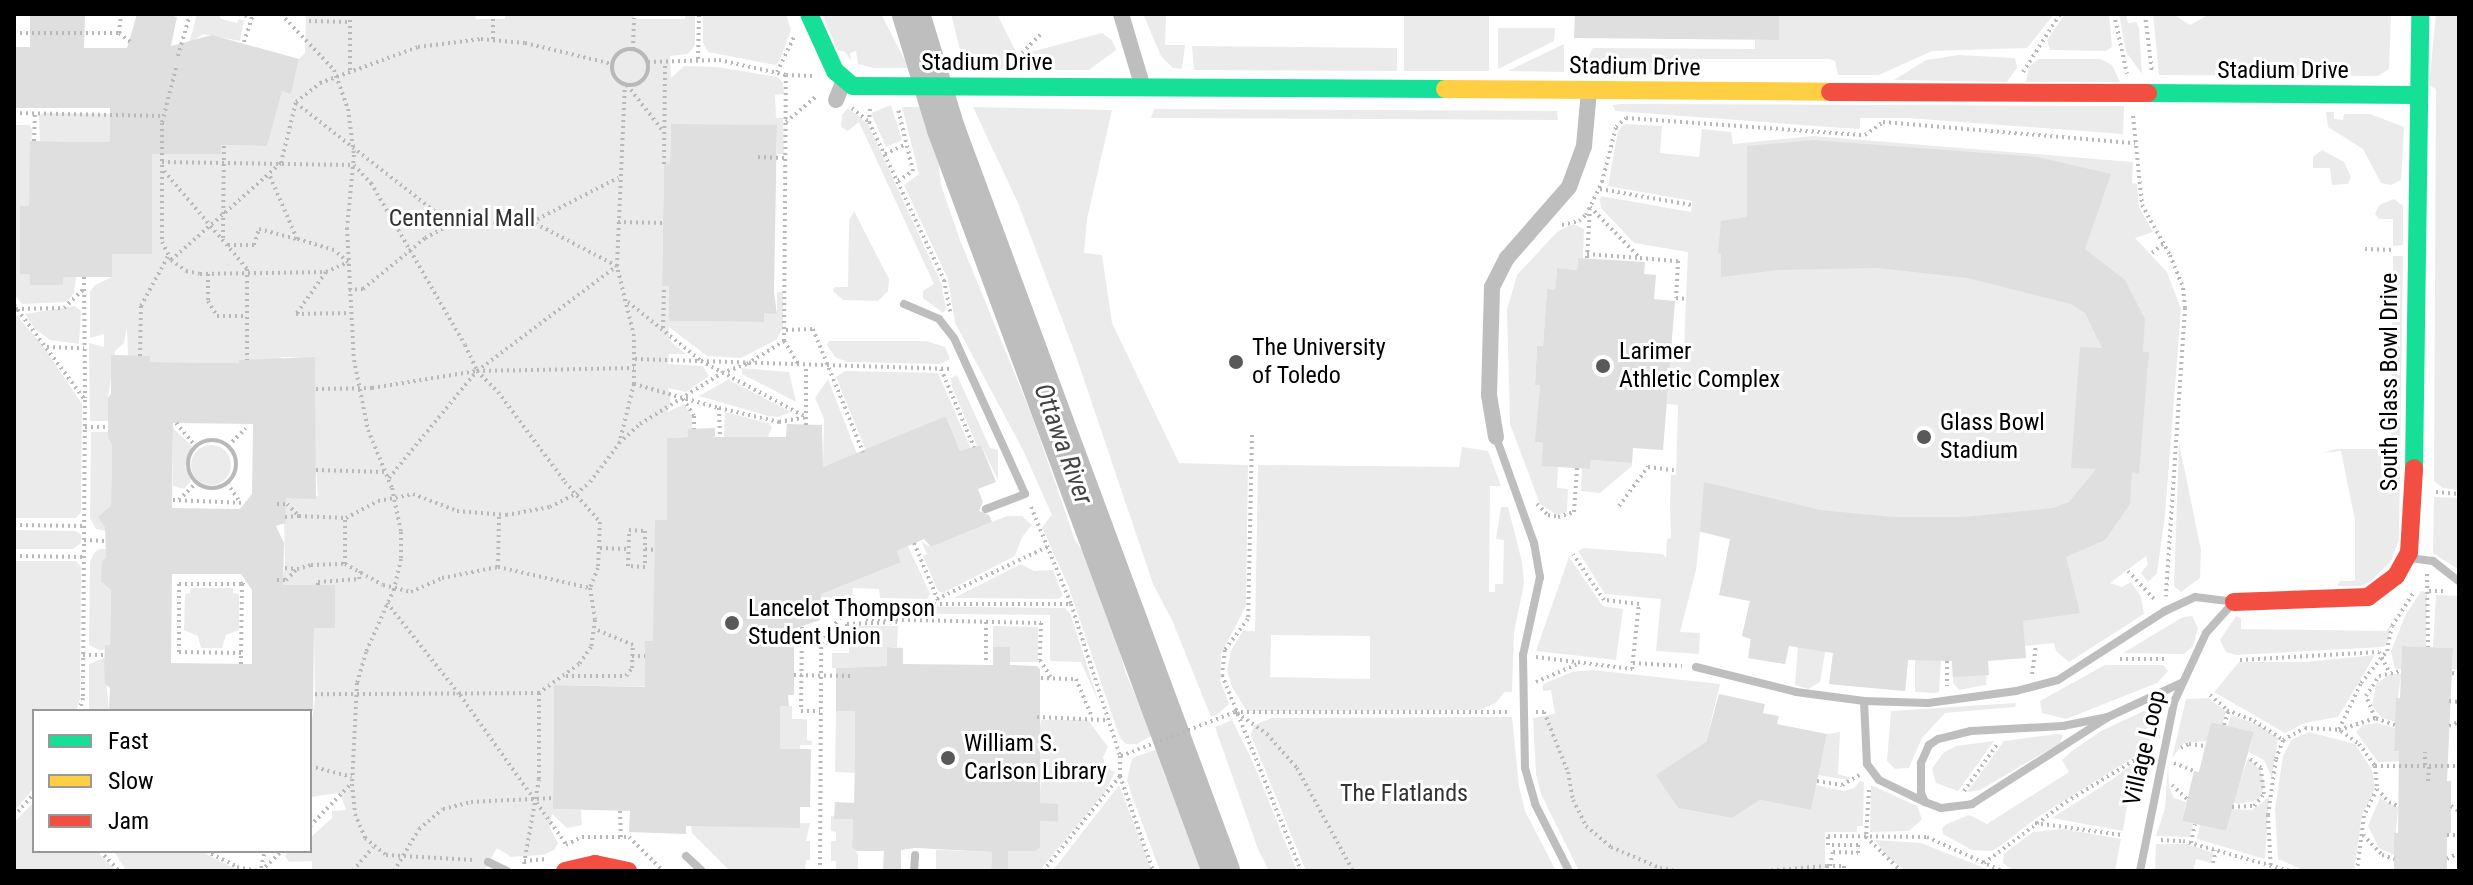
<!DOCTYPE html>
<html>
<head>
<meta charset="utf-8">
<style>
  body { margin:0 }
  #map { position:relative; width:2473px; height:885px; overflow:hidden; background:#fff; font-family:"Roboto Condensed",sans-serif }
  div>[style] { position:absolute }
  .green>* { inset:0; background:#ebebeb }
  .round { border-radius:50% }
  .river>* { height:38px; margin:-19px; padding:0 19px; transform-origin:19px; border-radius:19px; background:#bebebe }
  .building>* { inset:0; background:#dfdfdf }
  .path>* { height:4px; margin-top:-2px; transform-origin:0; background:repeating-linear-gradient(90deg,#b9b9b9 0 2px,transparent 0 6px) }
  .path>.ring { margin:-2px; padding:0; box-sizing:content-box; background:none; border:4px solid #b9b9b9; border-radius:50% }
  .lane>* { height:8px; margin:-4px; padding:0 4px; transform-origin:4px; border-radius:4px; background:#bebebe }
  .street>* { height:16px; margin:-8px; padding:0 8px; transform-origin:8px; border-radius:8px; background:#bebebe }
  .fast>* { height:18px; margin:-9px; padding:0 9px; transform-origin:9px; border-radius:9px; background:#16e098 }
  .slow>* { height:18px; margin:-9px; padding:0 9px; transform-origin:9px; border-radius:9px; background:#ffcf43 }
  .jam>* { height:18px; margin:-9px; padding:0 9px; transform-origin:9px; border-radius:9px; background:#f24e42 }
  .dots>* { width:22px; height:22px; translate:-50% -50%; box-sizing:border-box; border:4px solid #fff; border-radius:50% }
  span { translate:-50% -50%; white-space:nowrap; text-align:center; line-height:1.15; -webkit-text-stroke:6px #fff; paint-order:stroke }
  .street-label { font-size:24px; color:#000 }
  .park-label { font-size:24px; color:#323232 }
  .poi-label { font-size:24px; color:#000 }
  .left { translate:0 -50%; text-align:left }
  .water-label { font-size:26px; color:#434343; font-style:italic }
  .frame { position:absolute; inset:0; border:16px solid #000; pointer-events:none }
  .legend { position:absolute; left:32px; top:709px; width:280px; height:144px; box-sizing:border-box; background:#fff; border:2px solid #999; margin:0; padding:10px 14px; list-style:none; font-size:24px; color:#000 }
  .legend li { display:flex; align-items:center; gap:16px; height:40px }
  .legend b { width:40px; border:2px solid #999 }
</style>
</head>
<body>
<div id="map">
  <div class="green">
    <i style="clip-path:polygon(197px 14px,219px 14px,221px 19px,237px 23px,239px 19px,244px 20px,240px 41px,203px 34px,189px 44px)"></i>
    <i style="clip-path:polygon(294px 14px,475px 14px,476px 19px,505px 19px,506px 14px,634px 14px,634px 19px,685px 19px,686px 14px,695px 14px,695px 45px,688px 54px,670px 56px,671px 78px,684px 66px,717px 67px,778px 77px,783px 83px,784px 94px,775px 95px,776px 118px,783px 118px,784px 154px,777px 154px,777px 126px,671px 125px,670px 164px,664px 164px,662px 285px,669px 286px,669px 321px,763px 322px,764px 313px,777px 313px,777px 292px,783px 292px,783px 328px,776px 340px,741px 358px,707px 356px,669px 327px,669px 340px,686px 354px,669px 354px,668px 364px,703px 366px,709px 376px,686px 392px,668px 388px,671px 398px,668px 412px,684px 404px,692px 416px,692px 429px,688px 429px,688px 437px,667px 438px,667px 520px,655px 520px,654px 641px,646px 641px,670px 687px,554px 685px,553px 809px,581px 810px,582px 825px,567px 828px,552px 814px,550px 828px,558px 843px,554px 850px,543px 855px,511px 857px,497px 848px,484px 871px,312px 871px,312px 861px,289px 862px,285px 856px,287px 851px,310px 851px,310px 838px,332px 818px,332px 811px,346px 810px,340px 793px,310px 797px,310px 733px,315px 700px,314px 628px,335px 628px,335px 585px,277px 585px,284px 573px,285px 563px,284px 523px,277px 498px,318px 496px,316px 467px,313px 467px,315px 358px,281px 357px,280px 360px,240px 360px,239px 363px,150px 362px,150px 356px,128px 356px,127px 327px,124px 343px,115px 351px,108px 398px,108px 408px,112px 411px,108px 421px,90px 421px,89px 343px,104px 347px,104px 334px,90px 338px,90px 292px,95px 285px,112px 277px,112px 254px,152px 253px,152px 154px,220px 154px,221px 145px,267px 146px,281px 91px,291px 93px,299px 59px,305px 53px,306px 16px)"></i>
    <i style="clip-path:polygon(703px 14px,786px 14px,791px 30px,779px 62px,775px 65px,708px 52px,703px 43px)"></i>
    <i style="clip-path:polygon(822px 14px,881px 14px,909px 68px,873px 68px,858px 64px,856px 51px,850px 53px,851px 60px,844px 51px,838px 51px)"></i>
    <i style="clip-path:polygon(951px 14px,997px 14px,1018px 56px,1018px 69px,965px 69px)"></i>
    <i style="clip-path:polygon(1143px 14px,1166px 14px,1165px 45px,1185px 45px,1182px 69px,1173px 68px,1161px 56px)"></i>
    <i style="clip-path:polygon(1404px 14px,1489px 14px,1489px 71px,1404px 71px)"></i>
    <i style="clip-path:polygon(1779px 14px,2054px 14px,2027px 48px,1932px 51px,1879px 75px,1838px 75px,1835px 61px,1829px 59px,1685px 59px,1684px 74px,1582px 72px,1580px 67px,1574px 67px,1574px 61px,1587px 59px,1593px 48px,1755px 49px,1755px 40px,1779px 40px)"></i>
    <i style="clip-path:polygon(2065px 14px,2109px 14px,2112px 47px,2106px 51px,2050px 50px,2047px 40px)"></i>
    <i style="clip-path:polygon(2119px 14px,2126px 14px,2128px 23px,2136px 22px,2139px 28px,2142px 74px,2126px 52px)"></i>
    <i style="clip-path:polygon(2153px 14px,2173px 14px,2190px 25px,2210px 14px,2391px 14px,2389px 69px,2378px 76px,2159px 75px)"></i>
    <i style="clip-path:polygon(2436px 14px,2459px 14px,2459px 490px,2443px 488px,2434px 481px,2436px 89px,2429px 85px)"></i>
    <i style="clip-path:polygon(1498px 28px,1555px 28px,1554px 41px,1498px 69px)"></i>
    <i style="clip-path:polygon(1102px 33px,1112px 40px,1116px 50px,1089px 70px,1027px 70px,1027px 53px)"></i>
    <i style="clip-path:polygon(1564px 44px,1564px 72px,1508px 71px)"></i>
    <i style="clip-path:polygon(1192px 46px,1397px 48px,1397px 71px,1194px 70px)"></i>
    <i style="clip-path:polygon(1959px 55px,2015px 58px,2017px 68px,2007px 82px,1894px 80px,1926px 60px)"></i>
    <i style="clip-path:polygon(2038px 59px,2100px 59px,2112px 65px,2120px 82px,2026px 82px,2029px 67px)"></i>
    <i style="clip-path:polygon(1622px 104px,1628px 104px,2124px 106px,2123px 134px,1908px 118px,1860px 118px,1860px 129px,1829px 127px,1616px 111px,1612px 105px)"></i>
    <i style="clip-path:polygon(891px 105px,902px 140px,886px 147px,871px 113px)"></i>
    <i style="clip-path:polygon(902px 107px,922px 107px,938px 158px,941px 185px,960px 240px,1032px 416px,1075px 540px,1086px 556px,1109px 614px,1126px 674px,1153px 735px,1137px 744px,1126px 744px,1120px 738px,1069px 588px,1042px 527px,1052px 515px,1023px 450px,955px 323px,948px 279px,904px 185px,919px 174px)"></i>
    <i style="clip-path:polygon(973px 107px,1112px 110px,1087px 219px,1084px 253px,1102px 255px,1112px 323px,1179px 463px,1248px 465px,1246px 606px,1221px 654px,1220px 680px,1229px 704px,1218px 714px,1211px 717px,1172px 620px,1153px 584px,1076px 356px,1018px 203px)"></i>
    <i style="clip-path:polygon(848px 108px,868px 124px,941px 283px,946px 309px,943px 313px,923px 298px,923px 291px,934px 284px,859px 122px,848px 131px,841px 127px,842px 115px)"></i>
    <i style="clip-path:polygon(1154px 109px,1557px 111px,1558px 120px,1151px 118px)"></i>
    <i style="clip-path:polygon(2326px 112px,2334px 112px,2334px 119px,2343px 120px,2344px 114px,2370px 114px,2404px 127px,2401px 180px,2391px 185px,2381px 183px,2363px 149px,2328px 127px)"></i>
    <i style="clip-path:polygon(43px 113px,110px 114px,110px 142px,40px 141px,39px 116px)"></i>
    <i style="clip-path:polygon(1625px 124px,1662px 126px,1660px 153px,1699px 157px,1702px 129px,1731px 132px,1733px 144px,1813px 136px,2133px 162px,2132px 183px,2137px 184px,2139px 207px,2153px 232px,2135px 238px,2167px 272px,2181px 309px,2165px 515px,2157px 573px,2148px 582px,2141px 573px,2148px 564px,2146px 556px,2110px 583px,2122px 587px,2131px 582px,2141px 597px,2144px 614px,2069px 662px,2056px 651px,2054px 643px,2025px 646px,2026px 658px,1988px 652px,1986px 685px,1959px 690px,1953px 683px,1952px 661px,1941px 661px,1939px 692px,1935px 693px,1915px 692px,1915px 653px,1909px 652px,1905px 691px,1829px 684px,1834px 648px,1826px 647px,1820px 682px,1808px 689px,1795px 685px,1798px 647px,1790px 641px,1785px 664px,1748px 658px,1751px 639px,1742px 636px,1750px 601px,1719px 595px,1734px 540px,1700px 532px,1696px 570px,1680px 632px,1700px 633px,1699px 654px,1656px 651px,1661px 599px,1605px 594px,1578px 551px,1584px 548px,1663px 554px,1666px 558px,1667px 539px,1671px 538px,1670px 505px,1671px 475px,1676px 475px,1678px 405px,1667px 404px,1671px 348px,1684px 348px,1688px 252px,1634px 243px,1601px 208px,1600px 200px,1601px 196px,1691px 212px,1692px 201px,1608px 186px,1618px 131px)"></i>
    <i style="clip-path:polygon(14px 125px,30px 125px,32px 130px,29px 206px,20px 206px,20px 274px,30px 274px,30px 285px,63px 285px,63px 277px,76px 277px,74px 293px,67px 302px,22px 304px,14px 294px)"></i>
    <i style="clip-path:polygon(2322px 150px,2344px 162px,2351px 177px,2348px 184px,2332px 185px,2330px 168px,2313px 168px,2313px 157px)"></i>
    <i style="clip-path:polygon(2394px 199px,2403px 206px,2403px 245px,2393px 246px,2393px 219px,2379px 219px,2375px 214px,2379px 205px)"></i>
    <i style="clip-path:polygon(854px 211px,889px 279px,888px 291px,878px 301px,843px 300px,833px 291px,834px 287px,848px 287px,849px 221px)"></i>
    <i style="clip-path:polygon(1573px 224px,1584px 229px,1583px 258px,1578px 258px,1577px 270px,1557px 268px,1555px 290px,1547px 290px,1543px 346px,1537px 347px,1535px 384px,1540px 385px,1536px 442px,1543px 443px,1541px 465px,1558px 467px,1557px 488px,1568px 489px,1567px 512px,1557px 515px,1540px 504px,1510px 424px,1507px 310px,1517px 275px,1558px 231px)"></i>
    <i style="clip-path:polygon(2393px 256px,2403px 256px,2399px 539px,2391px 561px,2370px 582px,2361px 586px,2337px 586px,2340px 581px,2355px 581px,2355px 520px,2341px 451px,2323px 453px,2337px 449px,2391px 449px)"></i>
    <i style="clip-path:polygon(75px 306px,81px 311px,79px 344px,50px 340px,35px 329px,25px 314px)"></i>
    <i style="clip-path:polygon(14px 312px,43px 346px,82px 404px,81px 512px,76px 518px,14px 518px)"></i>
    <i style="clip-path:polygon(829px 341px,926px 341px,945px 347px,950px 359px,940px 364px,847px 362px,835px 357px,827px 345px)"></i>
    <i style="clip-path:polygon(742px 368px,789px 372px,796px 402px,742px 374px)"></i>
    <i style="clip-path:polygon(845px 371px,938px 373px,971px 449px,961px 453px,946px 416px,866px 451px,836px 377px)"></i>
    <i style="clip-path:polygon(957px 375px,990px 448px,998px 450px,998px 480px,981px 445px,977px 446px,952px 387px,951px 378px)"></i>
    <i style="clip-path:polygon(729px 379px,731px 381px,791px 412px,778px 417px,768px 416px,699px 396px)"></i>
    <i style="clip-path:polygon(828px 379px,857px 454px,823px 467px,824px 419px,815px 398px)"></i>
    <i style="clip-path:polygon(725px 412px,768px 423px,772px 427px,768px 437px,724px 437px)"></i>
    <i style="clip-path:polygon(173px 428px,192px 446px,185px 467px,191px 481px,184px 489px,173px 486px)"></i>
    <i style="clip-path:polygon(91px 432px,108px 432px,108px 437px,112px 439px,111px 512px,100px 515px,102px 523px,107px 523px,106px 531px,96px 529px,90px 518px)"></i>
    <i style="clip-path:polygon(2179px 443px,2201px 550px,2200px 578px,2181px 592px,2174px 586px)"></i>
    <i class="round" style="left:191px;top:445px;width:40px;height:40px"></i>
    <i style="clip-path:polygon(evenodd,1462px 447px,1488px 451px,1501px 486px,1490px 486px,1489px 592px,1495px 592px,1495px 584px,1503px 584px,1504px 540px,1496px 539px,1501px 507px,1508px 507px,1522px 562px,1524px 584px,1514px 632px,1512px 692px,1504px 692px,1496px 703px,1479px 710px,1247px 711px,1232px 687px,1227px 670px,1231px 651px,1243px 631px,1255px 631px,1258px 465px,1459px 467px,1462px 447px,1271px 635px,1370px 636px,1370px 679px,1270px 677px,1271px 635px)"></i>
    <i style="clip-path:polygon(1591px 460px,1632px 463px,1632px 466px,1600px 493px,1581px 491px,1582px 469px,1590px 469px)"></i>
    <i style="clip-path:polygon(2434px 497px,2459px 498px,2459px 570px,2433px 553px)"></i>
    <i style="clip-path:polygon(1007px 516px,1022px 516px,1032px 525px,1022px 537px,1015px 556px,943px 593px,938px 591px,923px 556px,927px 554px,921px 541px,931px 547px)"></i>
    <i style="clip-path:polygon(14px 530px,76px 531px,81px 535px,81px 543px,73px 549px,14px 549px)"></i>
    <i style="clip-path:polygon(908px 546px,930px 594px,927px 599px,880px 598px,879px 589px,853px 588px,852px 598px,821px 598px,821px 593px,901px 561px,897px 551px)"></i>
    <i style="clip-path:polygon(100px 549px,106px 549px,107px 557px,102px 562px,111px 585px,110px 645px,101px 651px,89px 645px,90px 562px,94px 553px)"></i>
    <i style="clip-path:polygon(1569px 557px,1603px 606px,1623px 609px,1616px 660px,1536px 651px)"></i>
    <i style="clip-path:polygon(14px 561px,76px 561px,81px 567px,80px 699px,76px 711px,34px 711px,34px 788px,14px 811px)"></i>
    <i style="clip-path:polygon(1021px 564px,1034px 571px,1053px 570px,1063px 596px,1058px 599px,954px 598px)"></i>
    <i style="clip-path:polygon(191px 588px,233px 588px,233px 593px,239px 594px,239px 630px,226px 635px,222px 648px,201px 648px,198px 636px,184px 630px,185px 594px,190px 593px)"></i>
    <i style="clip-path:polygon(2421px 591px,2427px 592px,2426px 647px,2402px 646px,2401px 669px,2395px 669px,2391px 651px,2405px 616px)"></i>
    <i style="clip-path:polygon(2436px 595px,2459px 596px,2459px 670px,2452px 669px,2453px 648px,2433px 647px)"></i>
    <i style="clip-path:polygon(874px 606px,1065px 608px,1070px 613px,1099px 703px,1081px 662px,1050px 661px,1050px 615px,874px 613px)"></i>
    <i style="clip-path:polygon(2192px 616px,2198px 628px,2193px 646px,2184px 654px,2123px 653px,2183px 617px)"></i>
    <i style="clip-path:polygon(2236px 616px,2241px 618px,2241px 629px,2386px 631px,2390px 626px,2388px 644px,2383px 647px,2236px 655px,2226px 652px,2220px 640px)"></i>
    <i style="clip-path:polygon(850px 626px,898px 626px,897px 647px,887px 647px,887px 666px,832px 668px,832px 653px,849px 653px)"></i>
    <i style="clip-path:polygon(993px 626px,1038px 627px,1038px 662px,1010px 662px,993px 647px)"></i>
    <i style="clip-path:polygon(2375px 655px,2338px 717px,2305px 723px,2285px 733px,2214px 692px,2239px 662px,2305px 662px)"></i>
    <i style="clip-path:polygon(104px 658px,109px 711px,89px 711px,89px 664px)"></i>
    <i style="clip-path:polygon(2105px 665px,2163px 665px,2168px 671px,2157px 683px,2066px 719px,2042px 713px,2040px 701px)"></i>
    <i style="clip-path:polygon(1593px 670px,1720px 684px,1706px 742px,1657px 775px,1678px 808px,1732px 818px,1760px 800px,1811px 810px,1816px 785px,1844px 791px,1854px 788px,1860px 781px,1864px 782px,1863px 826px,1857px 826px,1857px 832px,1825px 832px,1825px 871px,1579px 871px,1541px 794px,1536px 774px,1533px 718px,1555px 714px,1551px 690px,1543px 691px,1543px 684px,1572px 672px)"></i>
    <i style="clip-path:polygon(2390px 674px,2401px 674px,2395px 722px,2381px 717px,2372px 706px,2376px 684px)"></i>
    <i style="clip-path:polygon(2209px 698px,2226px 712px,2222px 724px,2211px 722px,2207px 741px,2184px 743px,2172px 758px,2186px 699px)"></i>
    <i style="clip-path:polygon(2016px 703px,2015px 707px,1945px 713px,1922px 738px,1909px 768px,1895px 769px,1887px 761px,1891px 711px)"></i>
    <i style="clip-path:polygon(780px 706px,792px 706px,792px 719px,807px 719px,807px 740px,812px 741px,812px 745px,800px 745px,800px 764px,780px 764px)"></i>
    <i style="clip-path:polygon(836px 711px,859px 711px,855px 721px,855px 767px,858px 773px,835px 772px)"></i>
    <i style="clip-path:polygon(2144px 711px,2151px 713px,2147px 719px,2159px 728px,2160px 739px,2152px 726px,2144px 730px,2153px 745px,2038px 817px,2000px 846px,1992px 851px,1972px 850px,1943px 834px,1942px 828px,1947px 824px,1969px 815px,1987px 824px,2069px 772px,2062px 760px,2072px 751px,2101px 731px)"></i>
    <i style="clip-path:polygon(2231px 715px,2259px 725px,2278px 738px,2272px 778px,2264px 760px,2249px 752px,2254px 732px,2228px 726px)"></i>
    <i style="clip-path:polygon(1512px 717px,1519px 787px,1525px 811px,1556px 871px,1306px 871px,1251px 735px,1254px 725px,1272px 718px)"></i>
    <i style="clip-path:polygon(1041px 720px,1088px 720px,1108px 747px,1103px 757px,1106px 768px,1115px 772px,1105px 792px,1039px 871px,936px 871px,936px 850px,992px 852px,991px 870px,1008px 871px,1008px 848px,1035px 851px,1040px 848px,1037px 821px,1057px 822px,1036px 803px,1040px 796px,1041px 777px,1037px 777px,1041px 749px,1037px 748px)"></i>
    <i style="clip-path:polygon(1232px 720px,1252px 760px,1297px 871px,1269px 871px,1258px 849px,1215px 727px)"></i>
    <i style="clip-path:polygon(2377px 723px,2395px 728px,2394px 751px,2423px 752px,2423px 761px,2378px 762px,2356px 732px,2363px 725px)"></i>
    <i style="clip-path:polygon(1840px 732px,1838px 774px,1851px 778px,1848px 780px,1818px 775px,1827px 734px)"></i>
    <i style="clip-path:polygon(2309px 732px,2355px 744px,2372px 770px,2375px 789px,2362px 815px,2354px 871px,2306px 871px,2278px 859px,2275px 809px,2283px 756px,2291px 740px)"></i>
    <i style="clip-path:polygon(2057px 734px,2063px 735px,2060px 743px,1980px 790px,1967px 792px,2004px 741px)"></i>
    <i style="clip-path:polygon(1994px 741px,1958px 791px,1936px 783px,1932px 769px,1943px 753px,1956px 746px)"></i>
    <i style="clip-path:polygon(1158px 749px,1165px 776px,1188px 807px,1203px 871px,1160px 871px,1132px 796px,1127px 780px,1131px 762px,1134px 757px)"></i>
    <i style="clip-path:polygon(2248px 758px,2260px 770px,2265px 786px,2258px 800px,2238px 804px,2233px 802px)"></i>
    <i style="clip-path:polygon(2134px 763px,2123px 831px,2052px 818px,2110px 781px)"></i>
    <i style="clip-path:polygon(2168px 764px,2169px 787px,2174px 798px,2186px 802px,2182px 821px,2193px 824px,2190px 837px,2156px 836px,2165px 808px)"></i>
    <i style="clip-path:polygon(1119px 785px,1152px 871px,1051px 871px,1058px 864px)"></i>
    <i style="clip-path:polygon(1871px 785px,1917px 806px,1922px 819px,1909px 831px,1870px 832px)"></i>
    <i style="clip-path:polygon(2269px 797px,2265px 859px,2197px 839px,2200px 825px,2226px 831px,2231px 809px,2252px 810px)"></i>
    <i style="clip-path:polygon(2380px 798px,2398px 808px,2394px 855px,2379px 848px,2368px 826px)"></i>
    <i style="clip-path:polygon(34px 802px,34px 851px,97px 851px,116px 871px,14px 871px,14px 822px)"></i>
    <i style="clip-path:polygon(831px 816px,856px 819px,853px 825px,852px 847px,858px 854px,858px 871px,831px 871px,836px 870px,836px 861px,831px 861px,831px 841px,836px 841px,836px 832px,831px 831px)"></i>
    <i style="clip-path:polygon(810px 823px,806px 841px,810px 841px,810px 860px,806px 860px,805px 869px,810px 871px,730px 871px,692px 833px,691px 826px)"></i>
    <i style="clip-path:polygon(2063px 829px,2121px 839px,2115px 871px,2014px 871px,2003px 863px,2004px 854px,2033px 832px)"></i>
    <i style="clip-path:polygon(1875px 840px,1921px 843px,1992px 871px,1906px 871px,1888px 858px)"></i>
    <i style="clip-path:polygon(2156px 844px,2188px 844px,2213px 853px,2211px 863px,2196px 859px,2193px 871px,2155px 871px)"></i>
    <i style="clip-path:polygon(114px 851px,200px 851px,240px 871px,126px 871px)"></i>
  </div>
  <div class="river">
    <i style="left:911px;top:14px;width:120px;rotate:73.1deg"></i>
    <i style="left:946px;top:129px;width:791px;rotate:69.66deg"></i>
  </div>
  <div class="building">
    <i style="clip-path:polygon(30px 14px,85px 14px,84px 48px,127px 48px,137px 14px,166px 14px,177px 17px,171px 46px,212px 35px,299px 59px,291px 94px,282px 91px,267px 146px,221px 145px,221px 154px,152px 154px,152px 254px,112px 254px,112px 277px,63px 277px,63px 285px,30px 285px,30px 274px,20px 274px,20px 206px,29px 206px,30px 141px,110px 142px,110px 108px,14px 108px,14px 47px,30px 47px)"></i>
    <i style="clip-path:polygon(1575px 14px,1779px 14px,1779px 40px,1574px 38px)"></i>
    <i style="clip-path:polygon(671px 124px,777px 125px,774px 292px,777px 314px,764px 313px,764px 322px,669px 321px,669px 286px,662px 286px,664px 164px,670px 164px)"></i>
    <i style="clip-path:polygon(1813px 140px,2037px 157px,2111px 174px,2085px 249px,2125px 280px,2145px 319px,2143px 352px,2149px 352px,2139px 474px,2132px 472px,2130px 504px,2105px 540px,2066px 557px,2080px 613px,2023px 621px,2026px 658px,1988px 661px,1989px 675px,1953px 677px,1952px 661px,1908px 660px,1905px 691px,1829px 684px,1833px 653px,1789px 646px,1785px 664px,1748px 658px,1751px 639px,1742px 636px,1750px 601px,1719px 595px,1730px 539px,1700px 531px,1704px 482px,1820px 510px,1892px 517px,1965px 517px,2053px 508px,2069px 502px,2096px 469px,2071px 468px,2080px 347px,2102px 348px,2085px 313px,2071px 304px,1968px 278px,1877px 268px,1778px 270px,1721px 277px,1721px 253px,1718px 253px,1721px 221px,1747px 217px,1747px 146px)"></i>
    <i style="clip-path:polygon(1578px 258px,1645px 262px,1644px 274px,1656px 275px,1654px 299px,1675px 301px,1663px 450px,1633px 448px,1632px 463px,1591px 460px,1590px 469px,1541px 466px,1543px 443px,1535px 442px,1540px 385px,1535px 385px,1537px 346px,1543px 346px,1547px 289px,1555px 290px,1557px 268px,1577px 270px)"></i>
    <i style="clip-path:polygon(evenodd,111px 355px,150px 356px,150px 362px,239px 363px,239px 360px,315px 357px,316px 499px,286px 498px,285px 523px,276px 526px,284px 543px,283px 585px,335px 585px,335px 628px,314px 628px,313px 711px,109px 711px,110px 688px,105px 684px,104px 665px,105px 645px,110px 645px,111px 590px,101px 581px,102px 561px,106px 558px,105px 527px,98px 517px,111px 506px,112px 445px,108px 437px,108px 398px,111px 394px,111px 355px,173px 423px,253px 424px,252px 494px,240px 509px,172px 508px,173px 423px,111px 355px,172px 574px,241px 574px,252px 590px,252px 664px,171px 663px,172px 574px)"></i>
    <i style="clip-path:polygon(946px 416px,960px 451px,981px 445px,996px 482px,978px 489px,983px 502px,979px 511px,989px 515px,992px 522px,931px 547px,924px 539px,897px 551px,901px 562px,821px 594px,820px 620px,794px 629px,794px 695px,788px 695px,789px 706px,780px 706px,780px 749px,811px 749px,810px 807px,800px 807px,800px 828px,686px 826px,686px 834px,629px 832px,630px 811px,553px 809px,554px 685px,645px 687px,645px 641px,653px 641px,655px 520px,667px 520px,667px 438px,688px 437px,688px 429px,715px 428px,715px 437px,786px 437px,787px 424px,822px 425px,823px 467px)"></i>
    <i style="clip-path:polygon(2402px 646px,2453px 648px,2447px 781px,2451px 781px,2451px 833px,2447px 833px,2447px 871px,2394px 871px,2394px 833px,2398px 833px,2399px 751px,2394px 751px,2396px 698px,2400px 698px)"></i>
    <i style="clip-path:polygon(887px 647px,903px 648px,903px 664px,993px 665px,993px 647px,1010px 647px,1010px 665px,1037px 666px,1040px 669px,1040px 803px,1058px 804px,1058px 822px,1040px 821px,1040px 848px,1035px 851px,1008px 851px,1008px 871px,991px 870px,992px 852px,915px 848px,901px 850px,901px 869px,883px 869px,884px 851px,856px 851px,852px 847px,853px 819px,834px 819px,835px 802px,854px 803px,855px 760px,855px 711px,836px 711px,836px 668px,887px 666px)"></i>
    <i style="clip-path:polygon(1719px 694px,1765px 704px,1763px 713px,1779px 716px,1777px 724px,1827px 734px,1811px 810px,1760px 800px,1732px 818px,1678px 808px,1656px 775px,1706px 742px)"></i>
    <i style="clip-path:polygon(2211px 722px,2254px 732px,2226px 831px,2182px 821px,2194px 771px,2199px 772px)"></i>
  </div>
  <div class="path">
    <i style="left:239px;top:14px;width:11px;rotate:15deg"></i>
    <i style="left:281px;top:14px;width:77px;rotate:46.6deg"></i>
    <i style="left:334px;top:70px;width:41px;rotate:70.3deg"></i>
    <i style="left:348px;top:109px;width:46px;rotate:82.6deg"></i>
    <i style="left:354px;top:155px;width:73px;rotate:95.5deg"></i>
    <i style="left:347px;top:228px;width:132px;rotate:87deg"></i>
    <i style="left:354px;top:360px;width:71px;rotate:78.7deg"></i>
    <i style="left:368px;top:430px;width:63px;rotate:67.5deg"></i>
    <i style="left:392px;top:488px;width:45px;rotate:78.4deg"></i>
    <i style="left:401px;top:532px;width:27px;rotate:90deg"></i>
    <i style="left:401px;top:559px;width:31px;rotate:103deg"></i>
    <i style="left:394px;top:589px;width:69px;rotate:114deg"></i>
    <i style="left:366px;top:652px;width:32px;rotate:106deg"></i>
    <i style="left:357px;top:683px;width:101px;rotate:92.8deg"></i>
    <i style="left:352px;top:784px;width:30px;rotate:84deg"></i>
    <i style="left:355px;top:814px;width:26px;rotate:67deg"></i>
    <i style="left:365px;top:838px;width:27px;rotate:39deg"></i>
    <i style="left:386px;top:855px;width:88px;rotate:3.3deg"></i>
    <i style="left:350px;top:14px;width:58px;rotate:90deg"></i>
    <i style="left:2114px;top:14px;width:61px;rotate:77.8deg"></i>
    <i style="left:2145px;top:14px;width:59px;rotate:83.2deg"></i>
    <i style="left:309px;top:21px;width:41px;rotate:1.4deg"></i>
    <i style="left:14px;top:33px;width:105px"></i>
    <i style="left:119px;top:33px;width:18px;rotate:38deg"></i>
    <i style="left:119px;top:33px;width:19px;rotate:-84deg"></i>
    <i style="left:493px;top:39px;width:20px;rotate:-90deg"></i>
    <i style="left:244px;top:42px;width:29px;rotate:-72deg"></i>
    <i style="left:633px;top:49px;width:31px;rotate:-88deg"></i>
    <i class="ring" style="left:612px;top:49px;width:32px;height:32px"></i>
    <i style="left:178px;top:56px;width:44px;rotate:-74.1deg"></i>
    <i style="left:698px;top:59px;width:45px;rotate:-88.7deg"></i>
    <i style="left:648px;top:62px;width:71px;rotate:-1.6deg"></i>
    <i style="left:719px;top:60px;width:69px;rotate:12.6deg"></i>
    <i style="left:786px;top:75px;width:28px;rotate:2deg"></i>
    <i style="left:176px;top:68px;width:57px;rotate:104.3deg"></i>
    <i style="left:162px;top:123px;width:119px;rotate:90deg"></i>
    <i style="left:162px;top:242px;width:20px;rotate:63deg"></i>
    <i style="left:171px;top:260px;width:19px;rotate:36deg"></i>
    <i style="left:186px;top:271px;width:14px;rotate:12deg"></i>
    <i style="left:200px;top:274px;width:126px;rotate:-0.9deg"></i>
    <i style="left:326px;top:272px;width:24px;rotate:-24deg"></i>
    <i style="left:348px;top:262px;width:18px;rotate:-139deg"></i>
    <i style="left:334px;top:250px;width:39px;rotate:-163deg"></i>
    <i style="left:297px;top:239px;width:71px;rotate:-113.3deg"></i>
    <i style="left:1022px;top:68px;width:15px;rotate:-90deg"></i>
    <i style="left:1022px;top:53px;width:27px;rotate:-45deg"></i>
    <i style="left:777px;top:72px;width:41px;rotate:-64.1deg"></i>
    <i style="left:2023px;top:72px;width:69px;rotate:-57.5deg"></i>
    <i style="left:627px;top:85px;width:58px;rotate:52deg"></i>
    <i style="left:296px;top:103px;width:197px;rotate:38deg"></i>
    <i style="left:852px;top:108px;width:22px;rotate:39deg"></i>
    <i style="left:870px;top:109px;width:13px;rotate:94deg"></i>
    <i style="left:869px;top:122px;width:175px;rotate:64.6deg"></i>
    <i style="left:944px;top:280px;width:32px;rotate:79deg"></i>
    <i style="left:14px;top:113px;width:149px;rotate:1.2deg"></i>
    <i style="left:2133px;top:116px;width:89px;rotate:84.2deg"></i>
    <i style="left:2142px;top:205px;width:57px;rotate:60.8deg"></i>
    <i style="left:2170px;top:255px;width:35px;rotate:68deg"></i>
    <i style="left:2183px;top:288px;width:20px;rotate:84deg"></i>
    <i style="left:2185px;top:308px;width:289px;rotate:93.8deg"></i>
    <i style="left:786px;top:122px;width:42px;rotate:-40.2deg"></i>
    <i style="left:34px;top:141px;width:29px;rotate:-88deg"></i>
    <i style="left:885px;top:154px;width:23px;rotate:-25deg"></i>
    <i style="left:758px;top:157px;width:28px;rotate:2deg"></i>
    <i style="left:162px;top:162px;width:192px;rotate:0.9deg"></i>
    <i style="left:354px;top:165px;width:25px;rotate:47deg"></i>
    <i style="left:371px;top:183px;width:187px;rotate:59.9deg"></i>
    <i style="left:465px;top:345px;width:29px;rotate:65deg"></i>
    <i style="left:477px;top:371px;width:30px;rotate:45deg"></i>
    <i style="left:498px;top:392px;width:112px;rotate:53.3deg"></i>
    <i style="left:565px;top:482px;width:53px;rotate:48.8deg"></i>
    <i style="left:600px;top:522px;width:46px;rotate:92.5deg"></i>
    <i style="left:598px;top:568px;width:22px;rotate:112deg"></i>
    <i style="left:590px;top:588px;width:32px;rotate:81deg"></i>
    <i style="left:595px;top:620px;width:27px;rotate:98deg"></i>
    <i style="left:591px;top:647px;width:21px;rotate:125deg"></i>
    <i style="left:579px;top:664px;width:49px;rotate:144.1deg"></i>
    <i style="left:539px;top:693px;width:224px;rotate:179.7deg"></i>
    <i style="left:664px;top:164px;width:102px;rotate:-89.4deg"></i>
    <i style="left:164px;top:171px;width:128px;rotate:49.7deg"></i>
    <i style="left:247px;top:269px;width:91px;rotate:90deg"></i>
    <i style="left:898px;top:181px;width:18px;rotate:-34deg"></i>
    <i style="left:913px;top:171px;width:64px;rotate:-103.6deg"></i>
    <i style="left:1600px;top:189px;width:93px;rotate:9.9deg"></i>
    <i style="left:1590px;top:207px;width:71px;rotate:45.6deg"></i>
    <i style="left:1640px;top:258px;width:38px;rotate:5deg"></i>
    <i style="left:1678px;top:261px;width:37px;rotate:93deg"></i>
    <i style="left:1676px;top:298px;width:11px;rotate:5deg"></i>
    <i style="left:618px;top:222px;width:45px;rotate:1.3deg"></i>
    <i style="left:1562px;top:225px;width:17px;rotate:-13deg"></i>
    <i style="left:1579px;top:221px;width:9px;rotate:-41deg"></i>
    <i style="left:1586px;top:215px;width:37px;rotate:-64deg"></i>
    <i style="left:1602px;top:182px;width:57px;rotate:-75.7deg"></i>
    <i style="left:1616px;top:127px;width:13px;rotate:-42deg"></i>
    <i style="left:1626px;top:118px;width:240px;rotate:4.1deg"></i>
    <i style="left:1865px;top:135px;width:22px;rotate:-36deg"></i>
    <i style="left:1883px;top:122px;width:253px;rotate:4.8deg"></i>
    <i style="left:223px;top:238px;width:93px;rotate:-89.4deg"></i>
    <i style="left:228px;top:245px;width:26px"></i>
    <i style="left:254px;top:245px;width:17px;rotate:-73deg"></i>
    <i style="left:259px;top:229px;width:39px;rotate:15deg"></i>
    <i style="left:2365px;top:249px;width:29px;rotate:2deg"></i>
    <i style="left:2152px;top:253px;width:16px;rotate:-40deg"></i>
    <i style="left:1587px;top:254px;width:53px;rotate:4.3deg"></i>
    <i style="left:1587px;top:258px;width:49px;rotate:-86.5deg"></i>
    <i style="left:171px;top:260px;width:147px;rotate:-41.4deg"></i>
    <i style="left:281px;top:163px;width:63px;rotate:-76.2deg"></i>
    <i style="left:296px;top:102px;width:31px;rotate:-38deg"></i>
    <i style="left:320px;top:83px;width:104px;rotate:-20.2deg"></i>
    <i style="left:418px;top:47px;width:64px;rotate:-7.2deg"></i>
    <i style="left:481px;top:39px;width:44px;rotate:5.2deg"></i>
    <i style="left:525px;top:43px;width:89px;rotate:13.6deg"></i>
    <i style="left:208px;top:274px;width:27px;rotate:90deg"></i>
    <i style="left:208px;top:301px;width:17px;rotate:59deg"></i>
    <i style="left:217px;top:316px;width:30px"></i>
    <i style="left:84px;top:277px;width:121px;rotate:89.5deg"></i>
    <i style="left:349px;top:290px;width:14px;rotate:-4deg"></i>
    <i style="left:363px;top:289px;width:80px;rotate:-39.4deg"></i>
    <i style="left:425px;top:238px;width:30px;rotate:-28deg"></i>
    <i style="left:451px;top:224px;width:81px;rotate:-1.4deg"></i>
    <i style="left:532px;top:222px;width:97px;rotate:-27.1deg"></i>
    <i style="left:628px;top:302px;width:94px;rotate:38.9deg"></i>
    <i style="left:701px;top:361px;width:119px;rotate:28.1deg"></i>
    <i style="left:14px;top:305px;width:119px;rotate:53.2deg"></i>
    <i style="left:85px;top:400px;width:298px;rotate:90.4deg"></i>
    <i style="left:83px;top:698px;width:14px;rotate:107deg"></i>
    <i style="left:16px;top:309px;width:48px;rotate:-1.2deg"></i>
    <i style="left:64px;top:308px;width:28px;rotate:-44deg"></i>
    <i style="left:297px;top:313px;width:50px;rotate:-54.7deg"></i>
    <i style="left:296px;top:314px;width:54px;rotate:-1.1deg"></i>
    <i style="left:663px;top:328px;width:42px;rotate:-88.6deg"></i>
    <i style="left:786px;top:330px;width:27px;rotate:-2deg"></i>
    <i style="left:813px;top:329px;width:133px;rotate:67.9deg"></i>
    <i style="left:784px;top:341px;width:28px;rotate:58deg"></i>
    <i style="left:47px;top:347px;width:37px;rotate:2deg"></i>
    <i style="left:140px;top:356px;width:50px;rotate:-88.9deg"></i>
    <i style="left:141px;top:306px;width:57px;rotate:-61.6deg"></i>
    <i style="left:635px;top:359px;width:317px;rotate:1.8deg"></i>
    <i style="left:941px;top:369px;width:85px;rotate:67.1deg"></i>
    <i style="left:634px;top:384px;width:88px;rotate:15.8deg"></i>
    <i style="left:719px;top:408px;width:29px;rotate:88deg"></i>
    <i style="left:316px;top:389px;width:56px;rotate:-1deg"></i>
    <i style="left:372px;top:388px;width:106px;rotate:-9.2deg"></i>
    <i style="left:477px;top:371px;width:157px;rotate:-1.1deg"></i>
    <i style="left:683px;top:399px;width:20px;rotate:57deg"></i>
    <i style="left:694px;top:416px;width:13px;rotate:90deg"></i>
    <i style="left:719px;top:408px;width:62px;rotate:13.1deg"></i>
    <i style="left:779px;top:422px;width:27px;rotate:-10deg"></i>
    <i style="left:176px;top:423px;width:30px;rotate:50deg"></i>
    <i style="left:806px;top:425px;width:60px;rotate:-90deg"></i>
    <i style="left:85px;top:427px;width:24px"></i>
    <i style="left:1252px;top:435px;width:184px;rotate:91.2deg"></i>
    <i style="left:1248px;top:619px;width:39px;rotate:127deg"></i>
    <i style="left:1225px;top:650px;width:25px;rotate:97deg"></i>
    <i style="left:1222px;top:675px;width:211px;rotate:68deg"></i>
    <i class="ring" style="left:188px;top:440px;width:44px;height:44px"></i>
    <i style="left:619px;top:443px;width:28px;rotate:-42deg"></i>
    <i style="left:640px;top:424px;width:97px;rotate:-31.9deg"></i>
    <i style="left:722px;top:373px;width:27px;rotate:-20deg"></i>
    <i style="left:747px;top:364px;width:44px;rotate:-31.9deg"></i>
    <i style="left:784px;top:341px;width:266px;rotate:-89.6deg"></i>
    <i style="left:228px;top:446px;width:25px;rotate:-45deg"></i>
    <i style="left:316px;top:470px;width:68px;rotate:1.7deg"></i>
    <i style="left:389px;top:478px;width:139px;rotate:-50.6deg"></i>
    <i style="left:477px;top:371px;width:175px;rotate:-36.9deg"></i>
    <i style="left:617px;top:266px;width:96px;rotate:-152.6deg"></i>
    <i style="left:227px;top:483px;width:22px;rotate:56deg"></i>
    <i style="left:2436px;top:492px;width:23px;rotate:5deg"></i>
    <i style="left:173px;top:500px;width:72px;rotate:2.4deg"></i>
    <i style="left:179px;top:500px;width:24px;rotate:-45deg"></i>
    <i style="left:277px;top:504px;width:10px"></i>
    <i style="left:287px;top:504px;width:17px;rotate:45deg"></i>
    <i style="left:299px;top:516px;width:47px;rotate:2.4deg"></i>
    <i style="left:346px;top:518px;width:36px;rotate:-28deg"></i>
    <i style="left:378px;top:501px;width:36px;rotate:-11deg"></i>
    <i style="left:413px;top:494px;width:47px;rotate:21.1deg"></i>
    <i style="left:457px;top:511px;width:49px;rotate:4.7deg"></i>
    <i style="left:506px;top:515px;width:45px;rotate:-10.3deg"></i>
    <i style="left:550px;top:507px;width:29px;rotate:-27deg"></i>
    <i style="left:576px;top:494px;width:18px;rotate:-41deg"></i>
    <i style="left:590px;top:482px;width:48px;rotate:-52.7deg"></i>
    <i style="left:619px;top:444px;width:62px;rotate:-76deg"></i>
    <i style="left:634px;top:384px;width:48px;rotate:-90deg"></i>
    <i style="left:634px;top:336px;width:72px;rotate:-103.7deg"></i>
    <i style="left:617px;top:266px;width:182px;rotate:-87.5deg"></i>
    <i style="left:1537px;top:504px;width:16px;rotate:45deg"></i>
    <i style="left:1548px;top:515px;width:10px;rotate:11deg"></i>
    <i style="left:1558px;top:517px;width:17px;rotate:-17deg"></i>
    <i style="left:1574px;top:512px;width:44px;rotate:-86.1deg"></i>
    <i style="left:1619px;top:506px;width:49px;rotate:-53.4deg"></i>
    <i style="left:1648px;top:467px;width:26px;rotate:7deg"></i>
    <i style="left:1031px;top:507px;width:105px;rotate:67.6deg"></i>
    <i style="left:1071px;top:604px;width:160px;rotate:72.1deg"></i>
    <i style="left:1120px;top:756px;width:20px;rotate:90deg"></i>
    <i style="left:1120px;top:776px;width:101px;rotate:70.8deg"></i>
    <i style="left:285px;top:517px;width:14px;rotate:-4deg"></i>
    <i style="left:14px;top:525px;width:71px;rotate:0.8deg"></i>
    <i style="left:629px;top:530px;width:16px;rotate:4deg"></i>
    <i style="left:645px;top:531px;width:36px;rotate:90deg"></i>
    <i style="left:645px;top:567px;width:17px;rotate:-177deg"></i>
    <i style="left:628px;top:566px;width:36px;rotate:-88deg"></i>
    <i style="left:84px;top:540px;width:21px;rotate:3deg"></i>
    <i style="left:914px;top:543px;width:62px;rotate:67.2deg"></i>
    <i style="left:600px;top:548px;width:29px;rotate:2deg"></i>
    <i style="left:645px;top:549px;width:10px;rotate:6deg"></i>
    <i style="left:14px;top:556px;width:70px;rotate:0.8deg"></i>
    <i style="left:345px;top:564px;width:46px;rotate:-90deg"></i>
    <i style="left:498px;top:567px;width:52px;rotate:-88.9deg"></i>
    <i style="left:285px;top:568px;width:12px;rotate:5deg"></i>
    <i style="left:2128px;top:571px;width:40px;rotate:47deg"></i>
    <i style="left:2427px;top:574px;width:73px;rotate:89.2deg"></i>
    <i style="left:277px;top:580px;width:9px"></i>
    <i style="left:286px;top:580px;width:16px;rotate:-45deg"></i>
    <i style="left:297px;top:569px;width:15px;rotate:-16deg"></i>
    <i style="left:311px;top:565px;width:34px;rotate:-2deg"></i>
    <i style="left:345px;top:564px;width:43px;rotate:28.9deg"></i>
    <i style="left:383px;top:585px;width:29px;rotate:14deg"></i>
    <i style="left:411px;top:592px;width:34px;rotate:-24deg"></i>
    <i style="left:442px;top:578px;width:57px;rotate:-11.1deg"></i>
    <i style="left:498px;top:567px;width:94px;rotate:12.9deg"></i>
    <i style="left:242px;top:584px;width:69px;rotate:90.8deg"></i>
    <i style="left:241px;top:653px;width:62px;rotate:-179.1deg"></i>
    <i style="left:179px;top:652px;width:68px;rotate:-90deg"></i>
    <i style="left:179px;top:584px;width:63px"></i>
    <i style="left:242px;top:584px;width:5px;rotate:-53deg"></i>
    <i style="left:318px;top:585px;width:3px;rotate:-90deg"></i>
    <i style="left:318px;top:582px;width:41px;rotate:-4.2deg"></i>
    <i style="left:359px;top:579px;width:9px;rotate:-77deg"></i>
    <i style="left:2429px;top:591px;width:18px"></i>
    <i style="left:937px;top:599px;width:122px;rotate:-25.3deg"></i>
    <i style="left:387px;top:603px;width:117px;rotate:51.6deg"></i>
    <i style="left:460px;top:695px;width:183px;rotate:54.6deg"></i>
    <i style="left:866px;top:604px;width:15px;rotate:90deg"></i>
    <i style="left:866px;top:619px;width:175px;rotate:1.3deg"></i>
    <i style="left:1041px;top:623px;width:37px;rotate:92deg"></i>
    <i style="left:1040px;top:660px;width:22px;rotate:58deg"></i>
    <i style="left:802px;top:627px;width:84px;rotate:90.7deg"></i>
    <i style="left:801px;top:711px;width:19px"></i>
    <i style="left:802px;top:642px;width:45px;rotate:2.5deg"></i>
    <i style="left:847px;top:644px;width:20px;rotate:-90deg"></i>
    <i style="left:847px;top:624px;width:51px;rotate:-2.2deg"></i>
    <i style="left:83px;top:655px;width:21px"></i>
    <i style="left:632px;top:656px;width:13px"></i>
    <i style="left:1536px;top:657px;width:97px;rotate:7.1deg"></i>
    <i style="left:1632px;top:669px;width:65px;rotate:-83.9deg"></i>
    <i style="left:1639px;top:604px;width:35px;rotate:-173deg"></i>
    <i style="left:1604px;top:600px;width:55px;rotate:-124deg"></i>
    <i style="left:2120px;top:659px;width:46px"></i>
    <i style="left:986px;top:660px;width:38px;rotate:-90deg"></i>
    <i style="left:2240px;top:660px;width:139px;rotate:-3.3deg"></i>
    <i style="left:2379px;top:652px;width:22px;rotate:63deg"></i>
    <i style="left:1947px;top:661px;width:25px;rotate:90deg"></i>
    <i style="left:1633px;top:663px;width:49px;rotate:3.5deg"></i>
    <i style="left:241px;top:664px;width:11px;rotate:-90deg"></i>
    <i style="left:2452px;top:673px;width:7px;rotate:16deg"></i>
    <i style="left:2032px;top:674px;width:29px;rotate:-82deg"></i>
    <i style="left:794px;top:675px;width:60px;rotate:1deg"></i>
    <i style="left:566px;top:676px;width:60px"></i>
    <i style="left:626px;top:676px;width:10px;rotate:-53deg"></i>
    <i style="left:632px;top:668px;width:23px;rotate:-88deg"></i>
    <i style="left:633px;top:645px;width:41px;rotate:-157.2deg"></i>
    <i style="left:1041px;top:678px;width:35px;rotate:2deg"></i>
    <i style="left:1076px;top:679px;width:41px;rotate:67.2deg"></i>
    <i style="left:1536px;top:682px;width:48px;rotate:-23.4deg"></i>
    <i style="left:2210px;top:695px;width:23px;rotate:41deg"></i>
    <i style="left:2227px;top:710px;width:29px;rotate:22deg"></i>
    <i style="left:2254px;top:721px;width:35px;rotate:33deg"></i>
    <i style="left:2449px;top:701px;width:10px;rotate:6deg"></i>
    <i style="left:1536px;top:712px;width:8px"></i>
    <i style="left:1544px;top:712px;width:65px;rotate:68.2deg"></i>
    <i style="left:1568px;top:772px;width:28px;rotate:80deg"></i>
    <i style="left:1573px;top:800px;width:29px;rotate:63deg"></i>
    <i style="left:1586px;top:826px;width:33px;rotate:40deg"></i>
    <i style="left:1611px;top:847px;width:53px;rotate:23.2deg"></i>
    <i style="left:1660px;top:868px;width:17px;rotate:10deg"></i>
    <i style="left:1237px;top:713px;width:37px;rotate:35deg"></i>
    <i style="left:1267px;top:734px;width:45px;rotate:48.6deg"></i>
    <i style="left:1297px;top:768px;width:117px;rotate:61.5deg"></i>
    <i style="left:1037px;top:717px;width:69px;rotate:2.5deg"></i>
    <i style="left:2224px;top:725px;width:14px;rotate:-73deg"></i>
    <i style="left:2395px;top:725px;width:21px;rotate:-161deg"></i>
    <i style="left:2375px;top:718px;width:24px;rotate:-112deg"></i>
    <i style="left:2366px;top:696px;width:24px;rotate:-57deg"></i>
    <i style="left:2379px;top:676px;width:23px;rotate:-13deg"></i>
    <i style="left:2449px;top:726px;width:11px;rotate:-22deg"></i>
    <i style="left:2339px;top:729px;width:51px;rotate:-64.4deg"></i>
    <i style="left:2361px;top:683px;width:41px;rotate:-50.9deg"></i>
    <i style="left:2387px;top:651px;width:25px;rotate:-79deg"></i>
    <i style="left:2392px;top:626px;width:40px;rotate:-57.1deg"></i>
    <i style="left:2341px;top:731px;width:22px;rotate:36deg"></i>
    <i style="left:2359px;top:744px;width:27px;rotate:54deg"></i>
    <i style="left:2375px;top:766px;width:23px;rotate:85deg"></i>
    <i style="left:2377px;top:789px;width:30px;rotate:116deg"></i>
    <i style="left:2364px;top:816px;width:55px;rotate:97.3deg"></i>
    <i style="left:2181px;top:748px;width:9px;rotate:-27deg"></i>
    <i style="left:2189px;top:744px;width:16px;rotate:7deg"></i>
    <i style="left:1121px;top:756px;width:122px;rotate:-21.1deg"></i>
    <i style="left:1235px;top:712px;width:275px"></i>
    <i style="left:2174px;top:763px;width:22px;rotate:22deg"></i>
    <i style="left:2425px;top:765px;width:13px;rotate:-90deg"></i>
    <i style="left:310px;top:766px;width:43px;rotate:14.7deg"></i>
    <i style="left:2375px;top:766px;width:84px"></i>
    <i style="left:1817px;top:781px;width:25px;rotate:9deg"></i>
    <i style="left:1842px;top:785px;width:20px;rotate:-30deg"></i>
    <i style="left:2428px;top:781px;width:16px;rotate:-86deg"></i>
    <i style="left:2172px;top:785px;width:21px;rotate:43deg"></i>
    <i style="left:2377px;top:789px;width:18px;rotate:47deg"></i>
    <i style="left:2389px;top:802px;width:10px;rotate:24deg"></i>
    <i style="left:1869px;top:790px;width:47px;rotate:93.7deg"></i>
    <i style="left:1866px;top:837px;width:49px;rotate:44.2deg"></i>
    <i style="left:1964px;top:791px;width:59px;rotate:-54.7deg"></i>
    <i style="left:2451px;top:806px;width:9px;rotate:32deg"></i>
    <i style="left:2232px;top:807px;width:22px;rotate:-3deg"></i>
    <i style="left:2254px;top:806px;width:16px;rotate:-50deg"></i>
    <i style="left:2264px;top:794px;width:26px;rotate:-97deg"></i>
    <i style="left:2261px;top:768px;width:17px;rotate:-140deg"></i>
    <i style="left:620px;top:811px;width:26px;rotate:88deg"></i>
    <i style="left:14px;top:816px;width:30px;rotate:-48deg"></i>
    <i style="left:2035px;top:823px;width:88px;rotate:7.9deg"></i>
    <i style="left:310px;top:826px;width:57px;rotate:-45.7deg"></i>
    <i style="left:2363px;top:835px;width:28px;rotate:46deg"></i>
    <i style="left:2382px;top:855px;width:13px;rotate:18deg"></i>
    <i style="left:2447px;top:835px;width:12px"></i>
    <i style="left:2161px;top:840px;width:22px;rotate:3deg"></i>
    <i style="left:2183px;top:841px;width:111px;rotate:15.7deg"></i>
    <i style="left:2191px;top:843px;width:19px;rotate:-78deg"></i>
    <i style="left:566px;top:845px;width:18px;rotate:-27deg"></i>
    <i style="left:582px;top:837px;width:47px"></i>
    <i style="left:629px;top:837px;width:48px;rotate:45deg"></i>
    <i style="left:100px;top:851px;width:28px;rotate:46deg"></i>
    <i style="left:206px;top:851px;width:35px;rotate:27deg"></i>
    <i style="left:237px;top:867px;width:21px;rotate:11deg"></i>
    <i style="left:2447px;top:859px;width:13px;rotate:-27deg"></i>
    <i style="left:524px;top:861px;width:22px;rotate:-5deg"></i>
    <i style="left:1984px;top:863px;width:102px;rotate:-36.6deg"></i>
    <i style="left:2066px;top:802px;width:100px;rotate:-31.5deg"></i>
    <i style="left:2213px;top:863px;width:13px;rotate:-77deg"></i>
    <i style="left:524px;top:864px;width:86px;rotate:-80deg"></i>
    <i style="left:539px;top:779px;width:86px;rotate:-90deg"></i>
    <i style="left:1830px;top:866px;width:14px;rotate:-78deg"></i>
    <i style="left:1833px;top:852px;width:25px;rotate:2deg"></i>
    <i style="left:1858px;top:853px;width:8px;rotate:-90deg"></i>
    <i style="left:1858px;top:845px;width:30px;rotate:180deg"></i>
    <i style="left:1828px;top:845px;width:9px;rotate:-90deg"></i>
    <i style="left:1828px;top:836px;width:99px;rotate:0.6deg"></i>
    <i style="left:1927px;top:837px;width:82px;rotate:24.4deg"></i>
    <i style="left:261px;top:868px;width:17px;rotate:-77deg"></i>
    <i style="left:261px;top:871px;width:29px;rotate:-44deg"></i>
    <i style="left:353px;top:871px;width:31px;rotate:-50deg"></i>
    <i style="left:394px;top:871px;width:49px;rotate:-59.2deg"></i>
    <i style="left:419px;top:829px;width:31px;rotate:-40deg"></i>
    <i style="left:443px;top:809px;width:29px;rotate:-14deg"></i>
    <i style="left:471px;top:802px;width:82px;rotate:-2.8deg"></i>
    <i style="left:820px;top:871px;width:228px;rotate:-89.7deg"></i>
    <i style="left:821px;top:643px;width:49px;rotate:-53.4deg"></i>
    <i style="left:850px;top:604px;width:221px"></i>
    <i style="left:1043px;top:871px;width:122px;rotate:-51deg"></i>
    <i style="left:1765px;top:871px;width:62px;rotate:-4.6deg"></i>
    <i style="left:1827px;top:866px;width:17px"></i>
    <i style="left:1844px;top:866px;width:5px;rotate:90deg"></i>
    <i style="left:2271px;top:871px;width:56px;rotate:-93.1deg"></i>
    <i style="left:2268px;top:815px;width:57px;rotate:-81.9deg"></i>
    <i style="left:2276px;top:759px;width:20px;rotate:-70deg"></i>
    <i style="left:2283px;top:740px;width:25px;rotate:-29deg"></i>
    <i style="left:2305px;top:728px;width:34px;rotate:3deg"></i>
    <i style="left:2339px;top:730px;width:38px;rotate:-18deg"></i>
  </div>
  <div class="lane">
    <i style="left:904px;top:304px;width:38px;rotate:23deg"></i>
    <i style="left:939px;top:319px;width:24px;rotate:52deg"></i>
    <i style="left:954px;top:338px;width:171px;rotate:65.5deg"></i>
    <i style="left:1025px;top:494px;width:42px;rotate:159deg"></i>
    <i style="left:1496px;top:437px;width:113px;rotate:70.3deg"></i>
    <i style="left:1534px;top:543px;width:35px;rotate:80deg"></i>
    <i style="left:1540px;top:577px;width:80px;rotate:102.3deg"></i>
    <i style="left:1523px;top:655px;width:113px;rotate:89deg"></i>
    <i style="left:1525px;top:768px;width:37px;rotate:74deg"></i>
    <i style="left:1535px;top:804px;width:75px;rotate:63.1deg"></i>
    <i style="left:2409px;top:558px;width:24px;rotate:7deg"></i>
    <i style="left:2433px;top:561px;width:33px;rotate:38deg"></i>
    <i style="left:1696px;top:667px;width:103px;rotate:14deg"></i>
    <i style="left:1796px;top:692px;width:69px;rotate:7.5deg"></i>
    <i style="left:1864px;top:701px;width:64px;rotate:1.8deg"></i>
    <i style="left:1928px;top:703px;width:89px;rotate:-7.8deg"></i>
    <i style="left:2016px;top:691px;width:43px;rotate:-14.7deg"></i>
    <i style="left:2058px;top:680px;width:127px;rotate:-32.8deg"></i>
    <i style="left:2165px;top:611px;width:33px;rotate:-25deg"></i>
    <i style="left:2195px;top:597px;width:38px;rotate:7deg"></i>
    <i style="left:1864px;top:701px;width:63px;rotate:87.3deg"></i>
    <i style="left:1867px;top:764px;width:20px;rotate:53deg"></i>
    <i style="left:1879px;top:780px;width:51px;rotate:25.6deg"></i>
    <i style="left:2108px;top:717px;width:46px;rotate:168.7deg"></i>
    <i style="left:2063px;top:726px;width:92px;rotate:176.9deg"></i>
    <i style="left:1971px;top:731px;width:34px;rotate:166deg"></i>
    <i style="left:1938px;top:739px;width:11px;rotate:146deg"></i>
    <i style="left:1929px;top:745px;width:20px;rotate:114deg"></i>
    <i style="left:1921px;top:763px;width:30px;rotate:90deg"></i>
    <i style="left:1921px;top:793px;width:10px;rotate:66deg"></i>
    <i style="left:1925px;top:802px;width:17px;rotate:21deg"></i>
    <i style="left:1941px;top:808px;width:31px;rotate:-7deg"></i>
    <i style="left:1972px;top:804px;width:161px;rotate:-32.6deg"></i>
    <i style="left:2108px;top:717px;width:81px;rotate:-25deg"></i>
    <i style="left:686px;top:856px;width:22px;rotate:43deg"></i>
    <i style="left:488px;top:862px;width:21px;rotate:25deg"></i>
    <i style="left:914px;top:871px;width:16px;rotate:-86deg"></i>
    <i style="left:2140px;top:871px;width:172px;rotate:-78.6deg"></i>
    <i style="left:2174px;top:702px;width:76px;rotate:-65.1deg"></i>
    <i style="left:2206px;top:633px;width:39px;rotate:-48deg"></i>
  </div>
  <div class="street">
    <i style="left:1121px;top:14px;width:77px;rotate:73.4deg"></i>
    <i style="left:836px;top:100px;width:22px;rotate:-68deg"></i>
    <i style="left:1496px;top:437px;width:43px;rotate:-99.5deg"></i>
    <i style="left:1489px;top:395px;width:108px;rotate:-88.4deg"></i>
    <i style="left:1492px;top:287px;width:33px;rotate:-63deg"></i>
    <i style="left:1507px;top:258px;width:94px;rotate:-48.9deg"></i>
    <i style="left:1569px;top:187px;width:44px;rotate:-69.9deg"></i>
    <i style="left:1584px;top:146px;width:56px;rotate:-84.9deg"></i>
  </div>
  <div class="fast">
    <i style="left:809px;top:14px;width:63px;rotate:65.5deg"></i>
    <i style="left:835px;top:71px;width:23px;rotate:40deg"></i>
    <i style="left:853px;top:86px;width:592px;rotate:0.29deg"></i>
    <i style="left:2148px;top:93px;width:269px;rotate:0.4deg"></i>
    <i style="left:2414px;top:468px;width:454px;rotate:-89.2deg"></i>
  </div>
  <div class="slow">
    <i style="left:1445px;top:89px;width:385px;rotate:0.4deg"></i>
  </div>
  <div class="jam">
    <i style="left:1830px;top:92px;width:318px;rotate:0.2deg"></i>
    <i style="left:2234px;top:602px;width:134px;rotate:-2.1deg"></i>
    <i style="left:2368px;top:597px;width:35px;rotate:-37deg"></i>
    <i style="left:2396px;top:576px;width:26px;rotate:-61deg"></i>
    <i style="left:2409px;top:553px;width:85px;rotate:-86.6deg"></i>
    <i style="left:565px;top:871px;width:31px;rotate:-13deg"></i>
    <i style="left:595px;top:864px;width:34px;rotate:12deg"></i>
  </div>
  <div class="dots">
    <i style="left:1236px;top:362px;background:#595959"></i>
    <i style="left:1603px;top:366px;background:#595959"></i>
    <i style="left:1924px;top:437px;background:#595959"></i>
    <i style="left:732px;top:623px;background:#595959"></i>
    <i style="left:948px;top:758px;background:#595959"></i>
  </div>
  <div class="street-label">
    <span style="left:987px;top:63px">Stadium Drive</span>
    <span style="left:1635px;top:67px;rotate:1deg">Stadium Drive</span>
    <span style="left:2283px;top:71px">Stadium Drive</span>
    <span style="left:2390px;top:382px;rotate:-90deg">South Glass Bowl Drive</span>
    <span style="left:2145px;top:748px;rotate:-77deg">Village Loop</span>
  </div>
  <div class="park-label">
    <span style="left:462px;top:219px">Centennial Mall</span>
    <span style="left:1404px;top:794px">The Flatlands</span>
  </div>
  <div class="poi-label">
    <span class="left" style="left:1252px;top:362px">The University<br>of Toledo</span>
    <span class="left" style="left:1619px;top:366px">Larimer<br>Athletic Complex</span>
    <span class="left" style="left:1940px;top:437px">Glass Bowl<br>Stadium</span>
    <span class="left" style="left:748px;top:623px">Lancelot Thompson<br>Student Union</span>
    <span class="left" style="left:964px;top:758px">William S.<br>Carlson Library</span>
  </div>
  <div class="water-label">
    <span style="left:1063px;top:444px;rotate:70deg">Ottawa River</span>
  </div>
  <div class="frame"></div>
  <ul class="legend">
  <li><b style="height:10px;background:#16e098"></b>Fast</li>
  <li><b style="height:10px;background:#ffcf43"></b>Slow</li>
  <li><b style="height:10px;background:#f24e42"></b>Jam</li>
  </ul>
</div>
</body>
</html>
